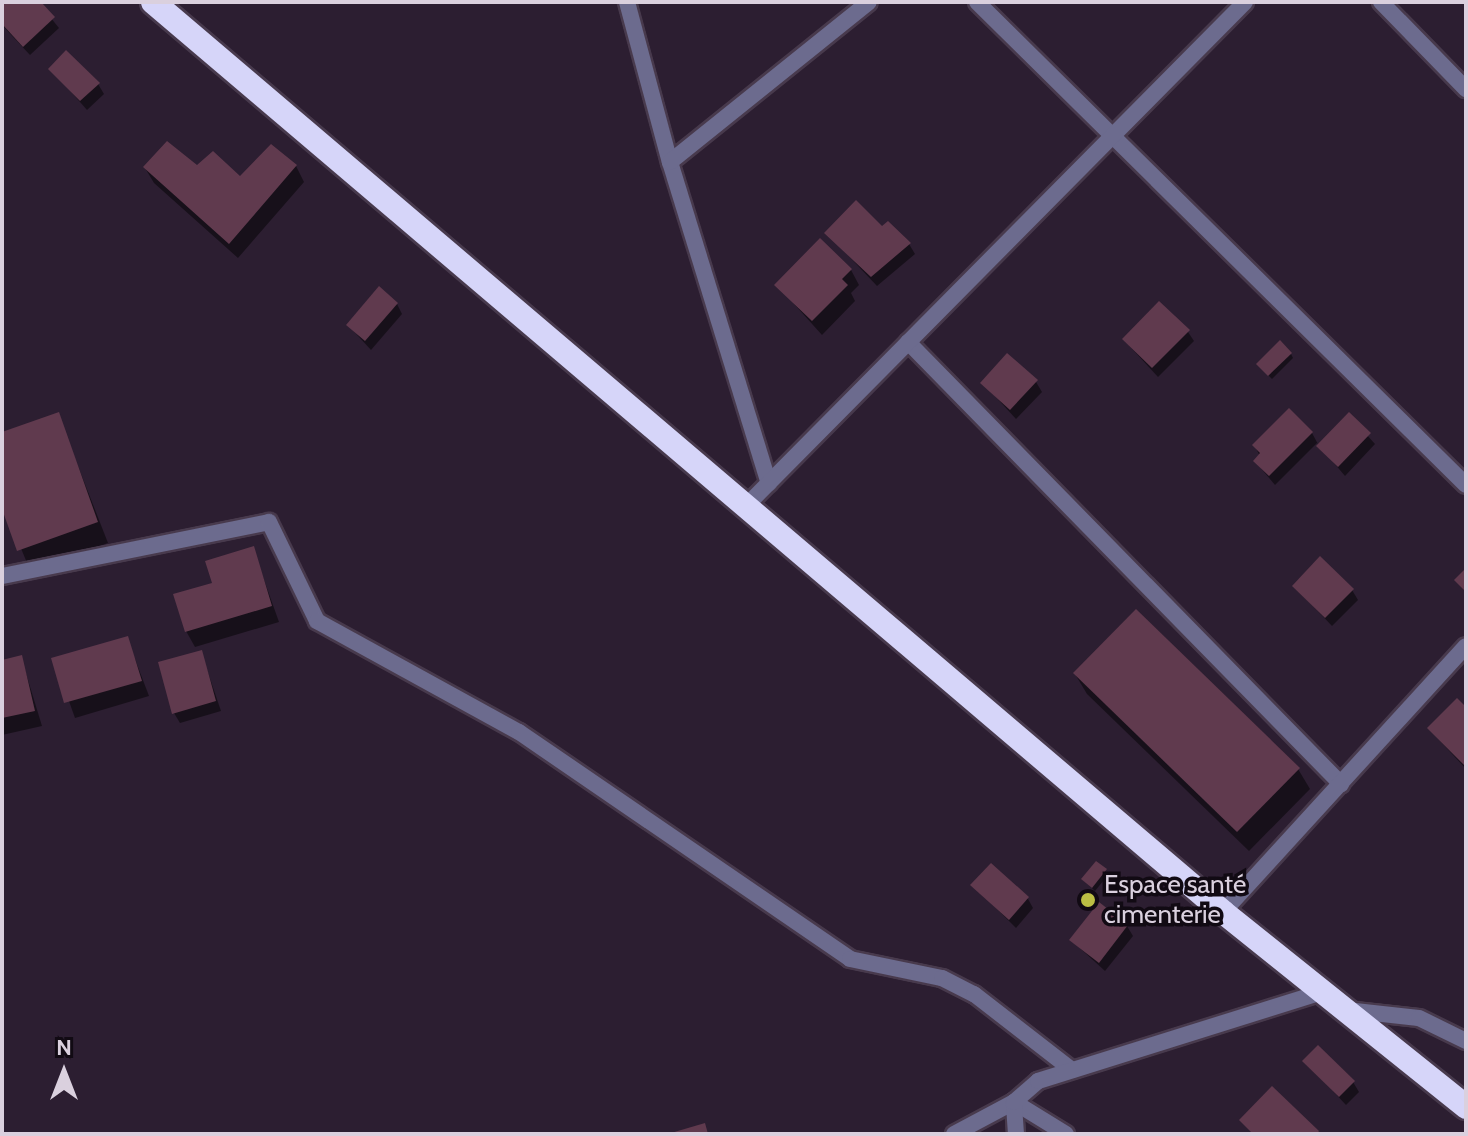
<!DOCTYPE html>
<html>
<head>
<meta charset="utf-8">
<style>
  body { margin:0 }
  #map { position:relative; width:1468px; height:1136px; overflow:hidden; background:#2c1e31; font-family:Cabin,sans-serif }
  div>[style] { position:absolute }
  .shadow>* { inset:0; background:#0007 }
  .building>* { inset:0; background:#603a4e }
  .roads { filter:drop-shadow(2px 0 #483a4d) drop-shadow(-2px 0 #483a4d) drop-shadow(0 2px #483a4d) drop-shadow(0 -2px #483a4d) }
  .street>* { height:16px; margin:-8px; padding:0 8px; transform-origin:8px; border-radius:8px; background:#6c6b8e }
  .highway>* { height:24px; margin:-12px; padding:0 12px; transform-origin:12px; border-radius:12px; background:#d6d5f9 }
  .dots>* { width:22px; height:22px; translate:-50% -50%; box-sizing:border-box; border:4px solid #110a13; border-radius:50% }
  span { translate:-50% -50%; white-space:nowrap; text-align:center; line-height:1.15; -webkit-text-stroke:7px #110a13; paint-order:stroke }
  .poi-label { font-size:26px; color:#dad0de }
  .left { translate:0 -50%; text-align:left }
  .frame { position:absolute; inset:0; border:4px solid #dad0de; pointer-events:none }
  .north { position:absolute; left:24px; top:1032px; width:80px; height:80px; -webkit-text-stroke:6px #110a13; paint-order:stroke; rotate:0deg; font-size:22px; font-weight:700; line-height:32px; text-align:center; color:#dad0de }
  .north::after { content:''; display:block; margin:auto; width:28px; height:36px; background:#dad0de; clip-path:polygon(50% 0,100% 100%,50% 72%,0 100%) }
</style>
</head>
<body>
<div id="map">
  <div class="shadow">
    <i style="clip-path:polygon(7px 2px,38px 2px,59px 28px,30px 55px,2px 25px,2px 7px)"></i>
    <i style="clip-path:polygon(51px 69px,98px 84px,104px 94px,87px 110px)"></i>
    <i style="clip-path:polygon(296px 166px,304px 182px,238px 258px,154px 183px,145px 168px,197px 167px,240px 179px)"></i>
    <i style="clip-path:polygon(882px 229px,909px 244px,915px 254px,877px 286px,827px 233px)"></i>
    <i style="clip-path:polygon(851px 270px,859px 285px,851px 293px,855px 301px,822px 335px,777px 285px)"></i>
    <i style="clip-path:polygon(397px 304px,402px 314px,371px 350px,348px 325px)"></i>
    <i style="clip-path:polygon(1188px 332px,1194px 341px,1158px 377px,1124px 340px)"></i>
    <i style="clip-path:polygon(1291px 354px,1293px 358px,1272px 379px,1261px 368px)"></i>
    <i style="clip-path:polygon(1036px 382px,1042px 392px,1016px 419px,983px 383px)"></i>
    <i style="clip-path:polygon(58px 415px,108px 543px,30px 570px,2px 503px,2px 434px)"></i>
    <i style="clip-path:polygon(1349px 415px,1375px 444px,1345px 476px,1317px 443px,1275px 485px,1255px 461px,1260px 456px,1254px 445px,1312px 433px,1319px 446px)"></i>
    <i style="clip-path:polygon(253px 549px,279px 622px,195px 647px,186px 631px,215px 584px)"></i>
    <i style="clip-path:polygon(1294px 586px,1352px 590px,1358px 600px,1332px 626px)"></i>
    <i style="clip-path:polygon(127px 638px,149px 696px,75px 718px,54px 659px)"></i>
    <i style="clip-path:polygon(201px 652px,221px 711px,180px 723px,174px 713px)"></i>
    <i style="clip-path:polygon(21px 657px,42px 726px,2px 735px,2px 662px)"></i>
    <i style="clip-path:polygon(1075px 674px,1298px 769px,1310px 789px,1249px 851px,1087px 694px)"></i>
    <i style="clip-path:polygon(1466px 710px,1466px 769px,1429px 729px)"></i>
    <i style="clip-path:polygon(1105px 871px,1108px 875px,1095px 891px,1083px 880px)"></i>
    <i style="clip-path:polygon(973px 885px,1028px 899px,1033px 908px,1016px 928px)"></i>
    <i style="clip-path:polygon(1127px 926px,1133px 936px,1105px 971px,1071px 940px)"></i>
    <i style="clip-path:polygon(1305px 1061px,1353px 1082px,1359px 1092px,1346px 1105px)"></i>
  </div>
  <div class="building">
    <i style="clip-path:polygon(4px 2px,41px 2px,55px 17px,23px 47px,2px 24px)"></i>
    <i style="clip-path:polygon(66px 50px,100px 83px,80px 101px,48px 69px)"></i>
    <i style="clip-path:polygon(167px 141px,197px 165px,213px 151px,240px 176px,271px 144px,297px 165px,229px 244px,143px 167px)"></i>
    <i style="clip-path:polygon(856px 200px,882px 226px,888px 221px,911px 243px,871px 277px,824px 233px)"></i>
    <i style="clip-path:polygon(820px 238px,852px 269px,842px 279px,848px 285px,812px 321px,774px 285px)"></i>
    <i style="clip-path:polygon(379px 286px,398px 303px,365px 341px,346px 325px)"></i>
    <i style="clip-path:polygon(1159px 301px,1190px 330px,1152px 368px,1122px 339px)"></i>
    <i style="clip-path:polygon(1280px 340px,1292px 353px,1268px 376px,1256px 364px)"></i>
    <i style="clip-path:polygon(1007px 353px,1038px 380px,1010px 410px,980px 383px)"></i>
    <i style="clip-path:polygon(1289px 408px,1313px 432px,1269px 476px,1253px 461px,1260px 453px,1252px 445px)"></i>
    <i style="clip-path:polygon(59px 412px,98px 522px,17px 551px,2px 509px,2px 432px)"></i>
    <i style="clip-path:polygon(1349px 412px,1371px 433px,1338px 467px,1316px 446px)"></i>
    <i style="clip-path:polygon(254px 546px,272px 606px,185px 632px,173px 594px,212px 583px,205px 561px)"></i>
    <i style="clip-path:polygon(1320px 556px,1354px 589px,1325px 618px,1292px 586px)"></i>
    <i style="clip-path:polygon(1466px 568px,1466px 592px,1454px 580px)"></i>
    <i style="clip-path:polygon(1136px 609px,1300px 768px,1237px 832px,1073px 673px)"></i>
    <i style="clip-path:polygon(128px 636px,142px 681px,64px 703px,51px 658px)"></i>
    <i style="clip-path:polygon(202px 650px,216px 701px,172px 714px,158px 662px)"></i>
    <i style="clip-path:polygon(22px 655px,35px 711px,2px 718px,2px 660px)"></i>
    <i style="clip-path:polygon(1457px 698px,1466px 707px,1466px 767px,1427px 728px)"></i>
    <i style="clip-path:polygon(1096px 861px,1107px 869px,1092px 888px,1081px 879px)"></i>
    <i style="clip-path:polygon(991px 863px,1029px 897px,1009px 920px,970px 885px)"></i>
    <i style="clip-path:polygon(1099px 902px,1128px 925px,1099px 963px,1069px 940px)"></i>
    <i style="clip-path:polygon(1318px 1045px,1355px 1081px,1339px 1097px,1302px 1061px)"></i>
    <i style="clip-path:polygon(1272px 1086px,1319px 1131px,1317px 1134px,1253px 1134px,1239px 1120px)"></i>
    <i style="clip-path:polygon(705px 1123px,708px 1134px,671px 1134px,671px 1133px)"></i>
  </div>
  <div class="roads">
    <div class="street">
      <i style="left:627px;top:2px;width:166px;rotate:75deg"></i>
      <i style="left:670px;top:162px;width:336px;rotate:72.9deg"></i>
      <i style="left:977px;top:2px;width:687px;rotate:44.65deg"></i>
      <i style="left:1381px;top:2px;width:122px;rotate:45.7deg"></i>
      <i style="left:670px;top:162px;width:255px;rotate:-38.8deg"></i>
      <i style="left:908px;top:342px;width:619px;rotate:45.59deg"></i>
      <i style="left:744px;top:508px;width:712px;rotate:-45.28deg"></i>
      <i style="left:2px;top:576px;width:272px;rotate:-11.4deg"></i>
      <i style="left:269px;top:522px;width:110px;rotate:64.1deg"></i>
      <i style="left:317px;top:621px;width:230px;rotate:28.8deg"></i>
      <i style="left:519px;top:732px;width:401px;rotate:34.4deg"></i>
      <i style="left:850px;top:959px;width:94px;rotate:11.7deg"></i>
      <i style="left:942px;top:978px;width:36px;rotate:27deg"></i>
      <i style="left:974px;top:994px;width:124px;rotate:37.8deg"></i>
      <i style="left:1223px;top:912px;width:360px;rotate:-47.6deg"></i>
      <i style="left:1346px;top:1010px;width:73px;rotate:6.3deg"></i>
      <i style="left:1419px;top:1018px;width:52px;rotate:26.1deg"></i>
      <i style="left:954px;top:1134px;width:68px;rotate:-28.1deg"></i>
      <i style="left:1014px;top:1102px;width:61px;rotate:31.6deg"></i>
      <i style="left:1016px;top:1134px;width:32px;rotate:-94deg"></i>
      <i style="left:1014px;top:1102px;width:32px;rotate:-41deg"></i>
      <i style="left:1038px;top:1081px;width:294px;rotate:-17.4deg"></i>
    </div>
    <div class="highway">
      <i style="left:153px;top:2px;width:1405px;rotate:40.38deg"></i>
      <i style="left:1223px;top:912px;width:312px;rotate:38.7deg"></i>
    </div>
  </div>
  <div class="dots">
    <i style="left:1088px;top:900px;background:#bcbf44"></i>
  </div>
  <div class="poi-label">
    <span class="left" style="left:1104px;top:900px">Espace santé<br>cimenterie</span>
  </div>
  <div class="frame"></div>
  <div class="north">N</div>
</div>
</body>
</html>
